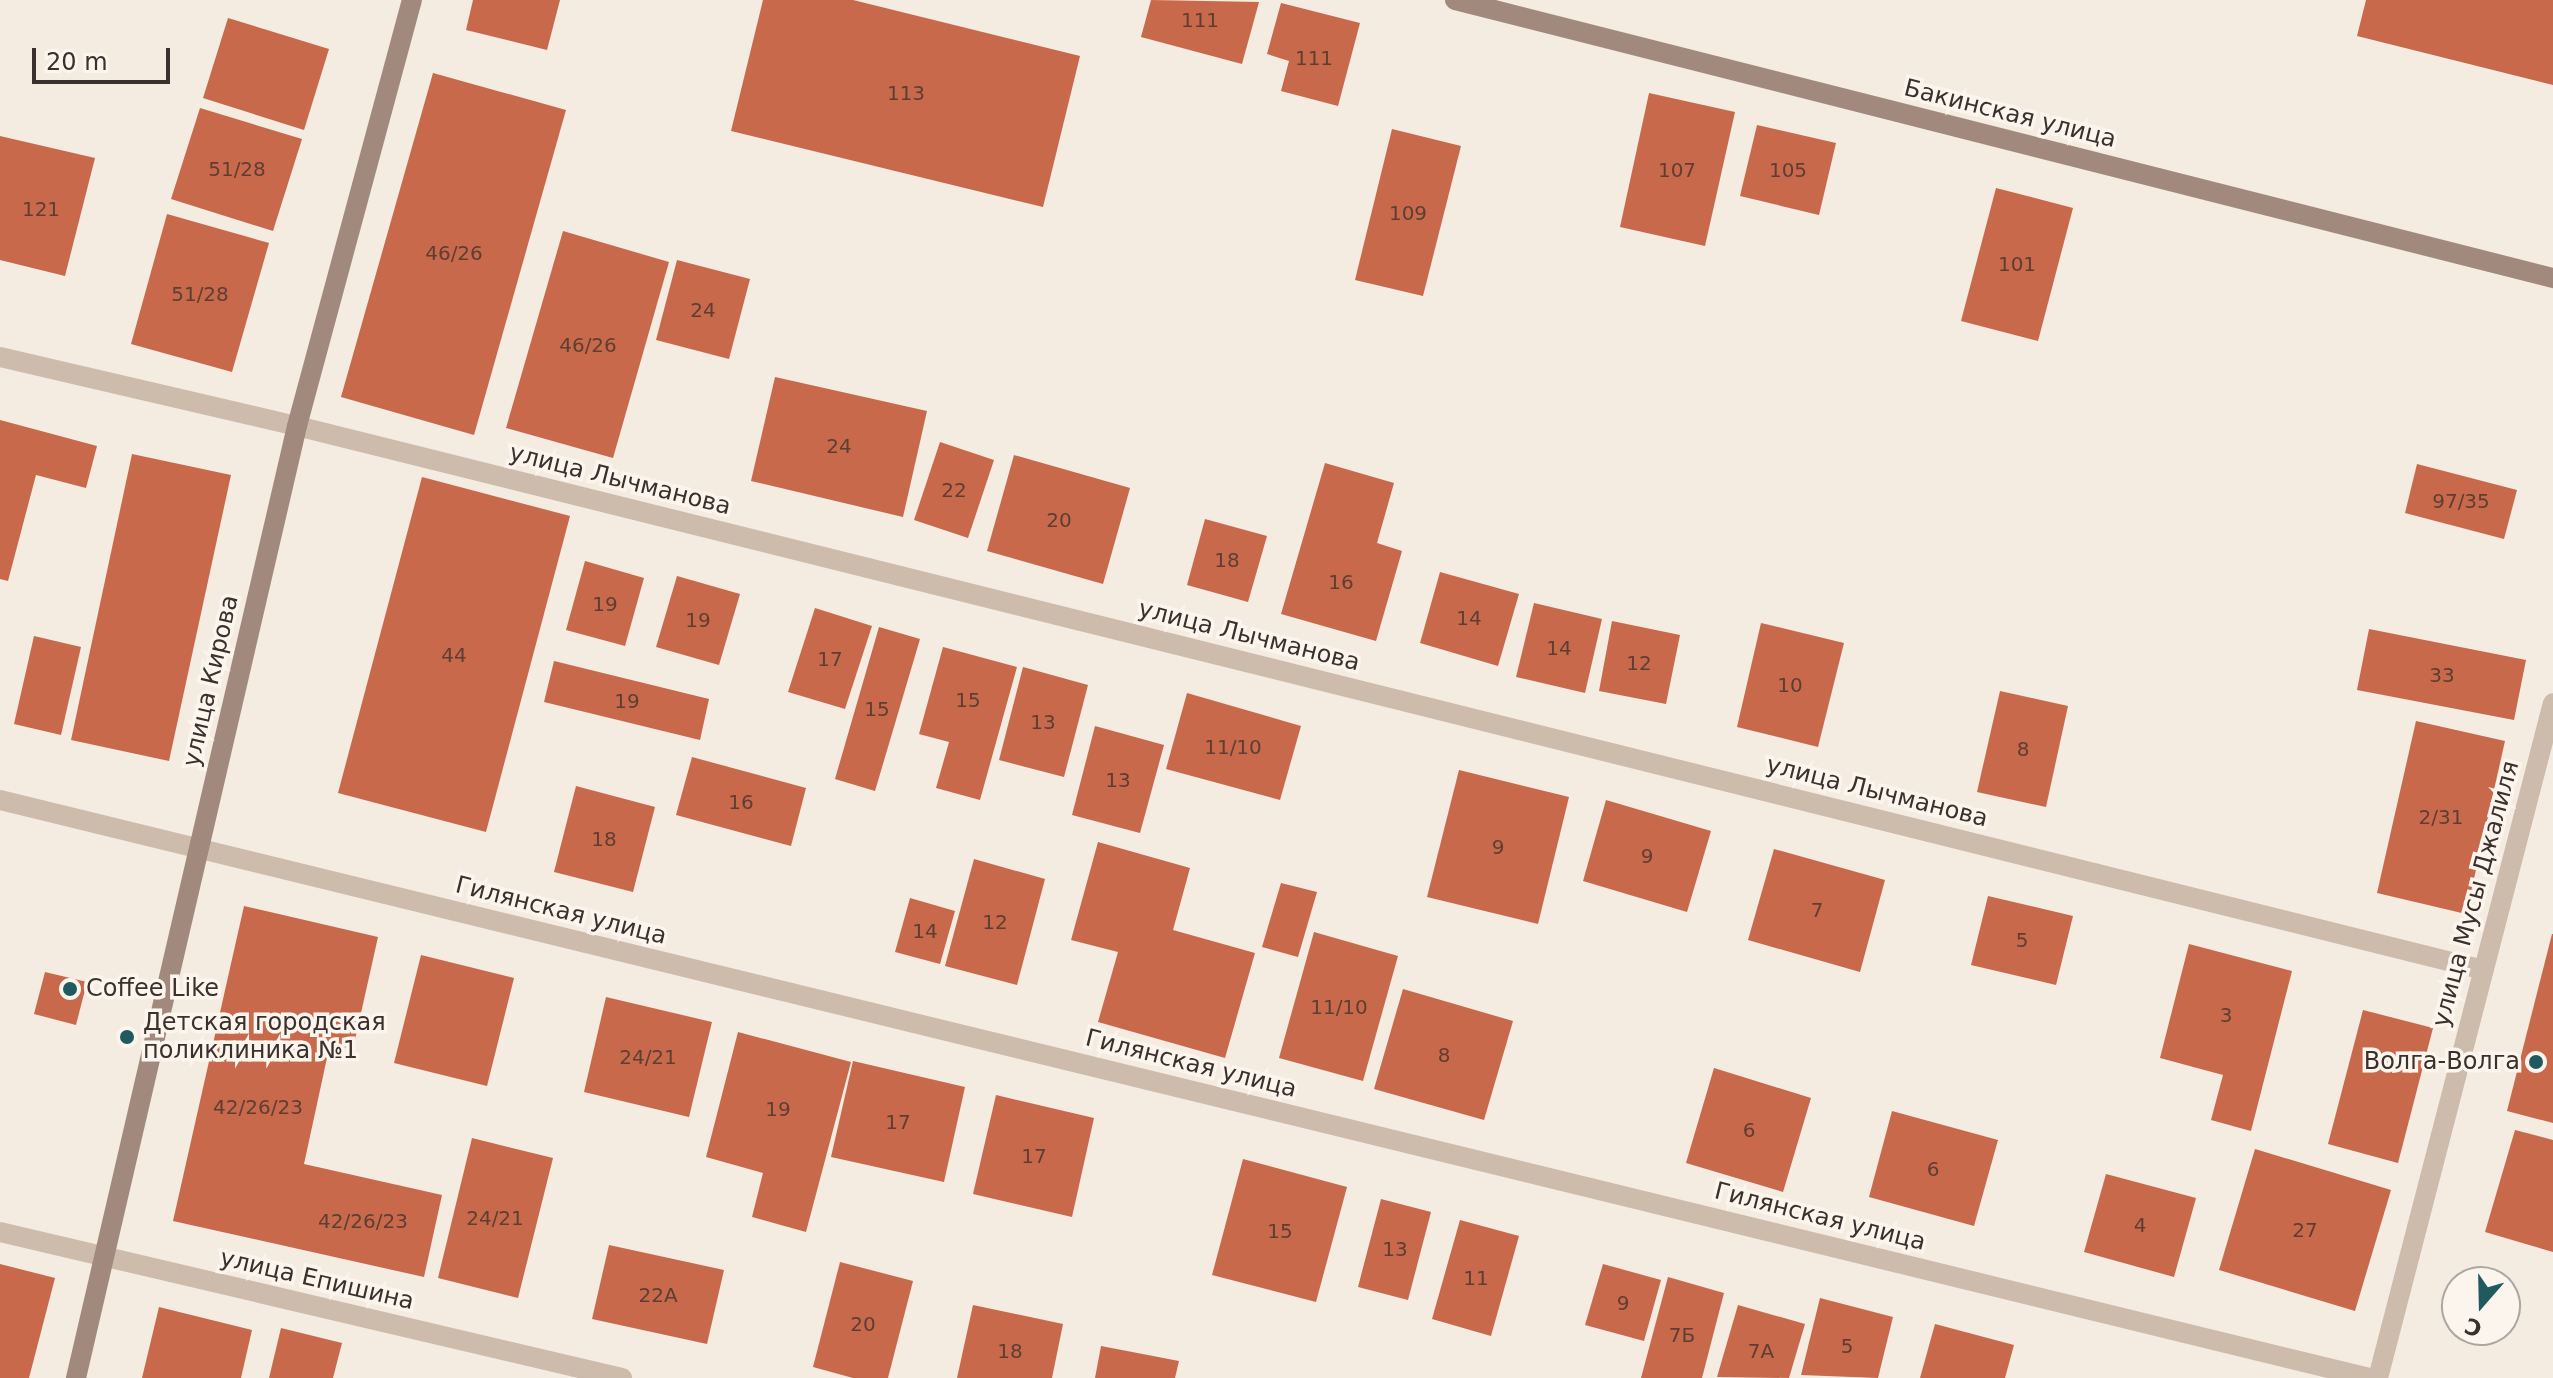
<!DOCTYPE html>
<html>
<head>
<meta charset="utf-8">
<style>
  body { margin:0 }
  #map { position:relative; width:2553px; height:1378px; overflow:hidden; background:#f4ebe1; font-family:"DejaVu Sans",sans-serif }
  div>[style] { position:absolute }
  .building>* { inset:0; background:#c8694b }
  .minor>* { height:20px; margin:-10px; padding:0 10px; transform-origin:10px; border-radius:10px; background:#cdbbac }
  .secondary>* { height:20px; margin:-10px; padding:0 10px; transform-origin:10px; border-radius:10px; background:#a18a7d }
  .dots>* { width:22px; height:22px; translate:-50% -50%; box-sizing:border-box; border:4px solid #fbf5ee; border-radius:50% }
  span { translate:-50% -50%; white-space:nowrap; text-align:center; line-height:1.15; -webkit-text-stroke:7px #fbf5ee; paint-order:stroke }
  .number-label { font-size:20px; color:#5e3e33 }
  .number-label span { -webkit-text-stroke-width:0 }
  .street-label { font-size:24px; color:#3b302b }
  .poi-label { font-size:24px; color:#3b302b }
  .left { translate:0 -50%; text-align:left }
  .right { translate:-100% -50%; text-align:right }
  .north { position:absolute; left:2441px; top:1266px; width:80px; height:80px; box-sizing:border-box; background:#fbf5ee; border:2px solid #aea6a0; border-radius:50%; rotate:200deg; font-size:22px; font-weight:700; line-height:32px; text-align:center; color:#3b302b }
  .north::after { content:''; display:block; margin:auto; width:28px; height:36px; background:#1f5a5e; clip-path:polygon(50% 0,100% 100%,50% 72%,0 100%) }
  .scale { position:absolute; left:32px; top:48px; width:138px; height:36px; box-sizing:border-box; border:4px solid #3b302b; border-top:0; padding-left:10px; font-size:24px; line-height:28px; white-space:nowrap; color:#3b302b; -webkit-text-stroke:6px #fbf5ee; paint-order:stroke }
</style>
</head>
<body>
<div id="map">
  <div class="building">
    <i style="clip-path:polygon(473px 0,560px 0,547px 50px,466px 30px)"></i>
    <i style="clip-path:polygon(763px 0,853px 0,1080px 56px,1043px 207px,731px 131px)"></i>
    <i style="clip-path:polygon(1151px 0,1259px 2px,1242px 64px,1141px 37px)"></i>
    <i style="clip-path:polygon(2366px 0,2553px 0,2553px 85px,2357px 36px)"></i>
    <i style="clip-path:polygon(1281px 3px,1360px 23px,1338px 106px,1281px 91px,1289px 61px,1267px 54px)"></i>
    <i style="clip-path:polygon(228px 18px,329px 49px,304px 130px,203px 98px)"></i>
    <i style="clip-path:polygon(433px 73px,566px 110px,474px 435px,341px 397px)"></i>
    <i style="clip-path:polygon(1649px 93px,1735px 112px,1705px 246px,1620px 227px)"></i>
    <i style="clip-path:polygon(200px 108px,302px 139px,273px 231px,171px 199px)"></i>
    <i style="clip-path:polygon(1757px 125px,1836px 143px,1819px 215px,1740px 196px)"></i>
    <i style="clip-path:polygon(1392px 129px,1461px 146px,1423px 296px,1355px 280px)"></i>
    <i style="clip-path:polygon(0 136px,95px 158px,65px 276px,0 260px)"></i>
    <i style="clip-path:polygon(1996px 188px,2073px 208px,2038px 341px,1961px 321px)"></i>
    <i style="clip-path:polygon(167px 214px,269px 243px,232px 372px,131px 344px)"></i>
    <i style="clip-path:polygon(563px 231px,669px 262px,613px 458px,506px 428px)"></i>
    <i style="clip-path:polygon(677px 260px,750px 279px,729px 359px,656px 340px)"></i>
    <i style="clip-path:polygon(775px 377px,927px 411px,903px 517px,751px 481px)"></i>
    <i style="clip-path:polygon(0 420px,97px 446px,86px 488px,36px 475px,8px 581px,0 579px)"></i>
    <i style="clip-path:polygon(940px 442px,994px 460px,968px 538px,914px 520px)"></i>
    <i style="clip-path:polygon(132px 454px,231px 475px,169px 761px,71px 740px)"></i>
    <i style="clip-path:polygon(1014px 455px,1130px 488px,1103px 584px,987px 551px)"></i>
    <i style="clip-path:polygon(1325px 463px,1394px 483px,1377px 543px,1402px 551px,1376px 641px,1281px 614px)"></i>
    <i style="clip-path:polygon(2417px 464px,2517px 490px,2504px 539px,2405px 513px)"></i>
    <i style="clip-path:polygon(422px 477px,570px 516px,486px 832px,338px 793px)"></i>
    <i style="clip-path:polygon(1205px 519px,1267px 536px,1248px 602px,1187px 585px)"></i>
    <i style="clip-path:polygon(585px 561px,644px 578px,625px 646px,566px 630px)"></i>
    <i style="clip-path:polygon(1440px 572px,1519px 594px,1498px 666px,1420px 643px)"></i>
    <i style="clip-path:polygon(677px 576px,740px 594px,719px 665px,656px 647px)"></i>
    <i style="clip-path:polygon(1534px 603px,1602px 619px,1585px 693px,1516px 677px)"></i>
    <i style="clip-path:polygon(815px 608px,872px 626px,845px 709px,788px 692px)"></i>
    <i style="clip-path:polygon(1612px 621px,1680px 635px,1666px 704px,1599px 691px)"></i>
    <i style="clip-path:polygon(1761px 623px,1844px 643px,1818px 747px,1737px 727px)"></i>
    <i style="clip-path:polygon(879px 627px,920px 639px,875px 791px,835px 779px)"></i>
    <i style="clip-path:polygon(2369px 629px,2526px 660px,2514px 720px,2357px 690px)"></i>
    <i style="clip-path:polygon(34px 636px,81px 647px,61px 735px,14px 724px)"></i>
    <i style="clip-path:polygon(943px 647px,1017px 667px,980px 800px,936px 788px,949px 742px,919px 734px)"></i>
    <i style="clip-path:polygon(554px 661px,709px 699px,700px 740px,544px 702px)"></i>
    <i style="clip-path:polygon(1023px 667px,1088px 685px,1064px 777px,999px 760px)"></i>
    <i style="clip-path:polygon(2000px 691px,2068px 706px,2046px 807px,1977px 792px)"></i>
    <i style="clip-path:polygon(1187px 693px,1301px 726px,1280px 800px,1166px 769px)"></i>
    <i style="clip-path:polygon(2416px 721px,2505px 741px,2466px 914px,2377px 893px)"></i>
    <i style="clip-path:polygon(1095px 726px,1164px 745px,1140px 833px,1072px 815px)"></i>
    <i style="clip-path:polygon(692px 757px,806px 788px,791px 846px,676px 815px)"></i>
    <i style="clip-path:polygon(1459px 770px,1569px 797px,1538px 924px,1427px 897px)"></i>
    <i style="clip-path:polygon(576px 786px,655px 807px,633px 892px,554px 872px)"></i>
    <i style="clip-path:polygon(1606px 800px,1711px 831px,1687px 912px,1583px 881px)"></i>
    <i style="clip-path:polygon(1098px 842px,1190px 868px,1173px 930px,1255px 953px,1225px 1058px,1098px 1022px,1118px 952px,1071px 940px)"></i>
    <i style="clip-path:polygon(1774px 849px,1885px 880px,1860px 972px,1748px 940px)"></i>
    <i style="clip-path:polygon(974px 859px,1045px 879px,1017px 985px,945px 966px)"></i>
    <i style="clip-path:polygon(1281px 883px,1317px 892px,1298px 957px,1262px 947px)"></i>
    <i style="clip-path:polygon(1988px 896px,2073px 916px,2056px 985px,1971px 965px)"></i>
    <i style="clip-path:polygon(910px 898px,955px 911px,940px 964px,895px 952px)"></i>
    <i style="clip-path:polygon(244px 906px,378px 937px,353px 1049px,330px 1044px,304px 1164px,442px 1195px,424px 1277px,173px 1221px)"></i>
    <i style="clip-path:polygon(1314px 932px,1398px 956px,1363px 1081px,1279px 1058px)"></i>
    <i style="clip-path:polygon(2552px 934px,2553px 934px,2553px 1123px,2507px 1111px)"></i>
    <i style="clip-path:polygon(2189px 944px,2292px 971px,2251px 1131px,2211px 1120px,2223px 1075px,2160px 1058px)"></i>
    <i style="clip-path:polygon(421px 955px,514px 978px,487px 1086px,394px 1063px)"></i>
    <i style="clip-path:polygon(45px 972px,87px 982px,76px 1025px,34px 1014px)"></i>
    <i style="clip-path:polygon(1403px 989px,1513px 1021px,1484px 1120px,1374px 1089px)"></i>
    <i style="clip-path:polygon(606px 997px,712px 1022px,689px 1117px,584px 1092px)"></i>
    <i style="clip-path:polygon(2363px 1010px,2433px 1028px,2398px 1163px,2328px 1144px)"></i>
    <i style="clip-path:polygon(738px 1032px,851px 1062px,806px 1232px,752px 1217px,763px 1173px,706px 1157px)"></i>
    <i style="clip-path:polygon(853px 1061px,965px 1087px,944px 1182px,831px 1157px)"></i>
    <i style="clip-path:polygon(1714px 1068px,1811px 1098px,1783px 1192px,1686px 1163px)"></i>
    <i style="clip-path:polygon(996px 1095px,1094px 1118px,1072px 1217px,973px 1194px)"></i>
    <i style="clip-path:polygon(1892px 1111px,1998px 1140px,1974px 1226px,1869px 1197px)"></i>
    <i style="clip-path:polygon(2515px 1130px,2553px 1140px,2553px 1252px,2485px 1232px)"></i>
    <i style="clip-path:polygon(472px 1138px,553px 1158px,518px 1298px,438px 1278px)"></i>
    <i style="clip-path:polygon(2255px 1149px,2391px 1190px,2355px 1311px,2219px 1270px)"></i>
    <i style="clip-path:polygon(1243px 1159px,1347px 1187px,1316px 1302px,1212px 1275px)"></i>
    <i style="clip-path:polygon(2106px 1174px,2196px 1198px,2174px 1277px,2084px 1252px)"></i>
    <i style="clip-path:polygon(1381px 1199px,1431px 1212px,1408px 1300px,1358px 1287px)"></i>
    <i style="clip-path:polygon(1460px 1220px,1519px 1236px,1491px 1336px,1432px 1319px)"></i>
    <i style="clip-path:polygon(609px 1245px,724px 1270px,707px 1344px,592px 1319px)"></i>
    <i style="clip-path:polygon(840px 1262px,913px 1281px,888px 1378px,853px 1378px,813px 1367px)"></i>
    <i style="clip-path:polygon(0 1264px,55px 1278px,29px 1378px,0 1378px)"></i>
    <i style="clip-path:polygon(1603px 1264px,1661px 1280px,1644px 1341px,1585px 1325px)"></i>
    <i style="clip-path:polygon(1668px 1277px,1724px 1293px,1702px 1378px,1641px 1378px)"></i>
    <i style="clip-path:polygon(1820px 1298px,1893px 1317px,1878px 1378px,1801px 1375px)"></i>
    <i style="clip-path:polygon(973px 1305px,1063px 1324px,1052px 1378px,957px 1378px)"></i>
    <i style="clip-path:polygon(1738px 1305px,1805px 1324px,1789px 1378px,1717px 1377px)"></i>
    <i style="clip-path:polygon(159px 1307px,252px 1330px,241px 1378px,142px 1378px)"></i>
    <i style="clip-path:polygon(1935px 1324px,2014px 1345px,2005px 1378px,1920px 1378px)"></i>
    <i style="clip-path:polygon(281px 1328px,342px 1343px,333px 1378px,269px 1378px)"></i>
    <i style="clip-path:polygon(1101px 1346px,1179px 1361px,1175px 1378px,1095px 1378px)"></i>
  </div>
  <div class="minor">
    <i style="left:0;top:357px;width:305px;rotate:13.1deg"></i>
    <i style="left:297px;top:426px;width:2253px;rotate:13.97deg"></i>
    <i style="left:0;top:800px;width:2439px;rotate:13.71deg"></i>
    <i style="left:0;top:1232px;width:639px;rotate:13.21deg"></i>
    <i style="left:2378px;top:1378px;width:697px;rotate:-75.47deg"></i>
  </div>
  <div class="secondary">
    <i style="left:1455px;top:0;width:1133px;rotate:14.21deg"></i>
    <i style="left:76px;top:1378px;width:977px;rotate:-76.93deg"></i>
    <i style="left:297px;top:426px;width:441px;rotate:-74.9deg"></i>
  </div>
  <div class="dots">
    <i style="left:70px;top:989px;background:#1f5a5e"></i>
    <i style="left:127px;top:1037px;background:#1f5a5e"></i>
    <i style="left:2536px;top:1062px;background:#1f5a5e"></i>
  </div>
  <div class="number-label">
    <span style="left:1200px;top:20px">111</span>
    <span style="left:1314px;top:58px">111</span>
    <span style="left:906px;top:93px">113</span>
    <span style="left:237px;top:169px">51/28</span>
    <span style="left:1677px;top:170px">107</span>
    <span style="left:1788px;top:170px">105</span>
    <span style="left:41px;top:209px">121</span>
    <span style="left:1408px;top:213px">109</span>
    <span style="left:454px;top:253px">46/26</span>
    <span style="left:2017px;top:264px">101</span>
    <span style="left:200px;top:294px">51/28</span>
    <span style="left:703px;top:310px">24</span>
    <span style="left:588px;top:345px">46/26</span>
    <span style="left:839px;top:446px">24</span>
    <span style="left:954px;top:490px">22</span>
    <span style="left:2461px;top:501px">97/35</span>
    <span style="left:1059px;top:520px">20</span>
    <span style="left:1227px;top:560px">18</span>
    <span style="left:1341px;top:582px">16</span>
    <span style="left:605px;top:604px">19</span>
    <span style="left:1469px;top:618px">14</span>
    <span style="left:698px;top:620px">19</span>
    <span style="left:1559px;top:648px">14</span>
    <span style="left:454px;top:655px">44</span>
    <span style="left:830px;top:659px">17</span>
    <span style="left:1639px;top:663px">12</span>
    <span style="left:2442px;top:675px">33</span>
    <span style="left:1790px;top:685px">10</span>
    <span style="left:968px;top:700px">15</span>
    <span style="left:627px;top:701px">19</span>
    <span style="left:877px;top:709px">15</span>
    <span style="left:1043px;top:722px">13</span>
    <span style="left:1233px;top:747px">11/10</span>
    <span style="left:2023px;top:749px">8</span>
    <span style="left:1118px;top:780px">13</span>
    <span style="left:741px;top:802px">16</span>
    <span style="left:2441px;top:817px">2/31</span>
    <span style="left:604px;top:839px">18</span>
    <span style="left:1498px;top:847px">9</span>
    <span style="left:1647px;top:856px">9</span>
    <span style="left:1817px;top:910px">7</span>
    <span style="left:995px;top:922px">12</span>
    <span style="left:925px;top:931px">14</span>
    <span style="left:2022px;top:940px">5</span>
    <span style="left:1339px;top:1007px">11/10</span>
    <span style="left:2226px;top:1015px">3</span>
    <span style="left:1444px;top:1055px">8</span>
    <span style="left:648px;top:1057px">24/21</span>
    <span style="left:258px;top:1107px">42/26/23</span>
    <span style="left:778px;top:1109px">19</span>
    <span style="left:898px;top:1122px">17</span>
    <span style="left:1749px;top:1130px">6</span>
    <span style="left:1034px;top:1156px">17</span>
    <span style="left:1933px;top:1169px">6</span>
    <span style="left:495px;top:1218px">24/21</span>
    <span style="left:363px;top:1221px">42/26/23</span>
    <span style="left:2140px;top:1225px">4</span>
    <span style="left:2305px;top:1230px">27</span>
    <span style="left:1280px;top:1231px">15</span>
    <span style="left:1395px;top:1249px">13</span>
    <span style="left:1476px;top:1278px">11</span>
    <span style="left:658px;top:1295px">22А</span>
    <span style="left:1623px;top:1303px">9</span>
    <span style="left:863px;top:1324px">20</span>
    <span style="left:1682px;top:1335px">7Б</span>
    <span style="left:1847px;top:1346px">5</span>
    <span style="left:1010px;top:1351px">18</span>
    <span style="left:1761px;top:1351px">7А</span>
  </div>
  <div class="street-label">
    <span style="left:2010px;top:114px;rotate:14deg">Бакинская улица</span>
    <span style="left:620px;top:480px;rotate:14deg">улица Лычманова</span>
    <span style="left:1249px;top:636px;rotate:14deg">улица Лычманова</span>
    <span style="left:211px;top:681px;rotate:-77deg">улица Кирова</span>
    <span style="left:1877px;top:792px;rotate:14deg">улица Лычманова</span>
    <span style="left:2476px;top:894px;rotate:-75deg">улица Мусы Джалиля</span>
    <span style="left:561px;top:911px;rotate:14deg">Гилянская улица</span>
    <span style="left:1191px;top:1064px;rotate:14deg">Гилянская улица</span>
    <span style="left:1820px;top:1217px;rotate:14deg">Гилянская улица</span>
    <span style="left:317px;top:1280px;rotate:13deg">улица Епишина</span>
  </div>
  <div class="poi-label">
    <span class="left" style="left:86px;top:989px">Coffee Like</span>
    <span class="left" style="left:143px;top:1037px">Детская городская<br>поликлиника №1</span>
    <span class="right" style="left:2520px;top:1062px">Волга-Волга</span>
  </div>
  <div class="north">С</div>
  <div class="scale">20 m</div>
</div>
</body>
</html>
